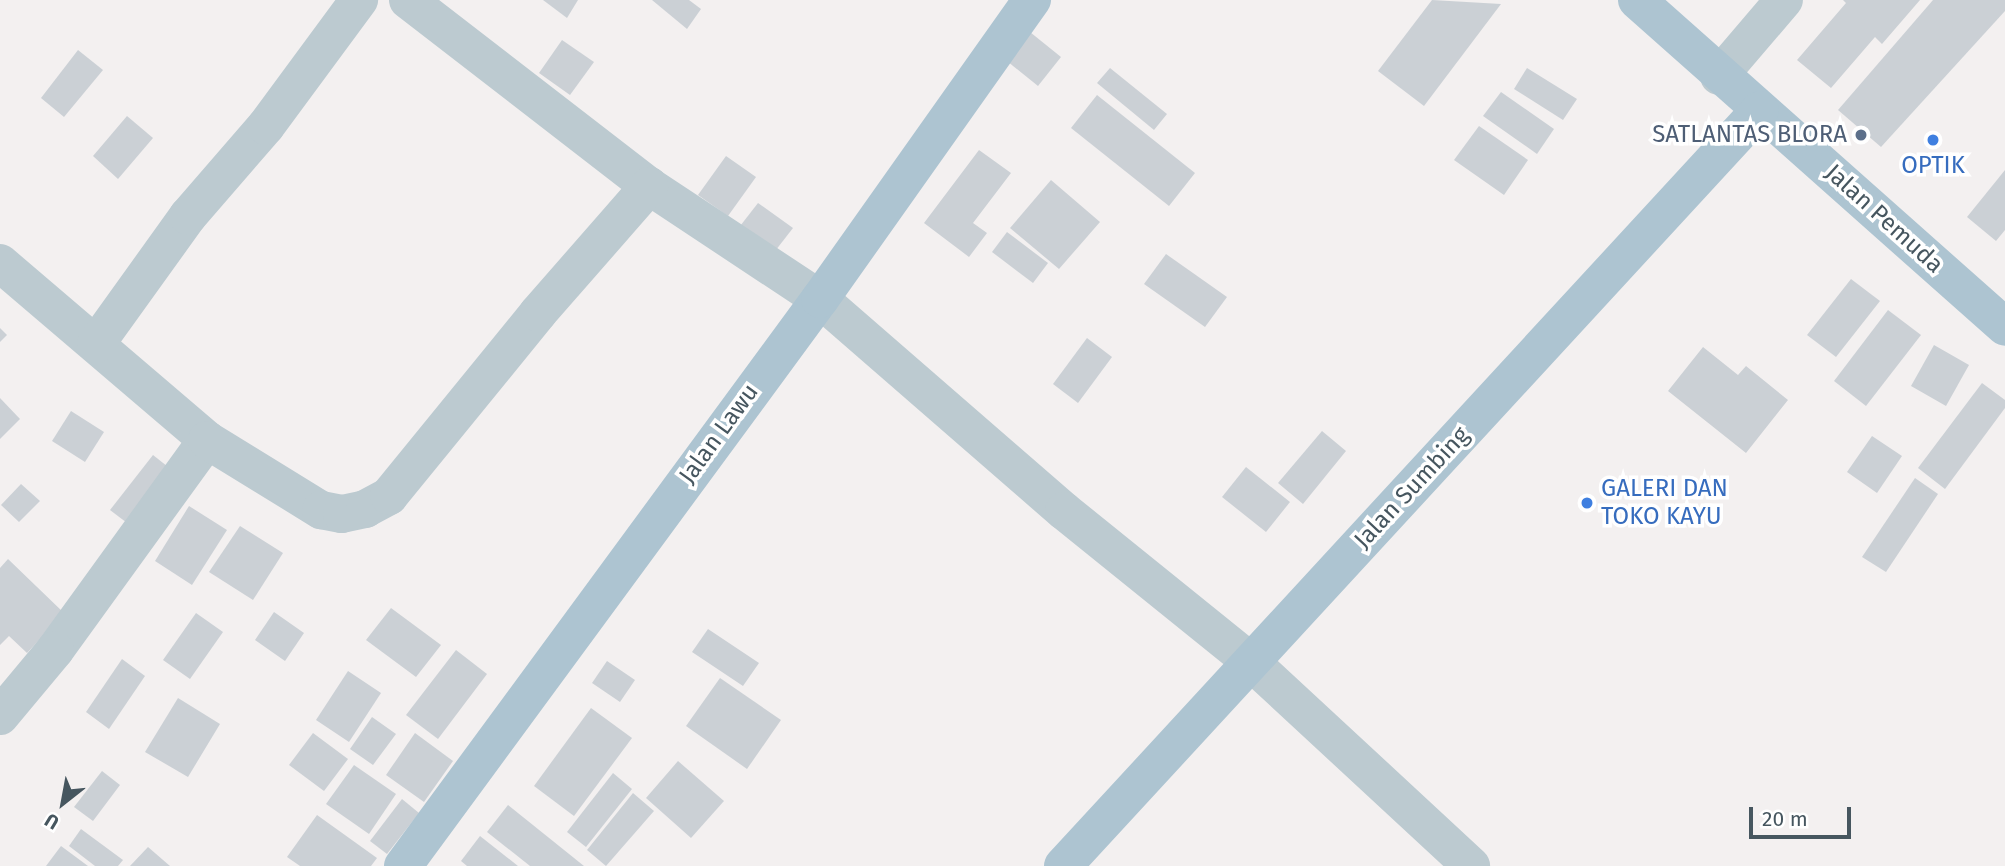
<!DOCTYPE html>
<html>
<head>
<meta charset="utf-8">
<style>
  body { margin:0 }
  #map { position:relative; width:2005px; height:866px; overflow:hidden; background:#f3f0f0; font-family:"Fira Sans",sans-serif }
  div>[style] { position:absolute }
  .building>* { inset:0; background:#cbd0d5 }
  .minor>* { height:38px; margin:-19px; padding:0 19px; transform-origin:19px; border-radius:19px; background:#bccad0 }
  .major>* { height:38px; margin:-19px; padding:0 19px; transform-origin:19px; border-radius:19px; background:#adc4d1 }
  .dots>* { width:19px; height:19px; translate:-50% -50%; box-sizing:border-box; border:4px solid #fff; border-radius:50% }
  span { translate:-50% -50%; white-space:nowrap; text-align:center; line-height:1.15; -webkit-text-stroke:7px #fff; paint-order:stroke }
  .service-label { font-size:24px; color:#4e5e75 }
  .right { translate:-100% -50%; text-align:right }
  .shop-label { font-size:24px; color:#366cbe }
  .left { translate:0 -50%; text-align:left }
  .street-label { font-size:24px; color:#46565f }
  .north { position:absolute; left:28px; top:768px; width:70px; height:70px; -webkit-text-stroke:5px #fff; paint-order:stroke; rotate:211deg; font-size:19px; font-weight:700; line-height:28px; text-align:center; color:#46565f }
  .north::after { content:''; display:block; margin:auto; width:24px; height:32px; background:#46565f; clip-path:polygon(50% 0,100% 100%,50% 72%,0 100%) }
  .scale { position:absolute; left:1749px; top:807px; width:102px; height:32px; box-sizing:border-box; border:4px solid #46565f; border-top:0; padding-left:9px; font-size:21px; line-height:24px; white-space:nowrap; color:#46565f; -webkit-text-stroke:5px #fff; paint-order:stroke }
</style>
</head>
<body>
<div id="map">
  <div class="building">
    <i style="clip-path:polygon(543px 0,578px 0,567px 18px)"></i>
    <i style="clip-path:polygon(652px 0,689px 0,701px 9px,687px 29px)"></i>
    <i style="clip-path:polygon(1432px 0,1501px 4px,1424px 106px,1378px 71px)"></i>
    <i style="clip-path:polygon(1843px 0,1920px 0,1882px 44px,1875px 37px,1831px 88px,1797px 60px,1846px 3px)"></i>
    <i style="clip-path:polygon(1933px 0,2005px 0,2005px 11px,1881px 147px,1838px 110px)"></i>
    <i style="clip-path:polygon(1025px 28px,1061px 57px,1038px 86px,1002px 57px)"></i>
    <i style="clip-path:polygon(562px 40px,594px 62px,570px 95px,539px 73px)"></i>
    <i style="clip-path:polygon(78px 50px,103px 70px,64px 117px,41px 98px)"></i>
    <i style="clip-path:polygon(1110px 68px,1167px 114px,1154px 130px,1097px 83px)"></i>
    <i style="clip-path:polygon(1527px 68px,1577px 99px,1563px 120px,1514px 89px)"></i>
    <i style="clip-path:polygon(1501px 92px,1554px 129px,1537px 154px,1483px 116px)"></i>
    <i style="clip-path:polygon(1097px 95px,1195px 173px,1169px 206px,1071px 128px)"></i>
    <i style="clip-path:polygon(127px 116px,153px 138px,118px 179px,93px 156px)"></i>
    <i style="clip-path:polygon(1479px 126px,1528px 160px,1504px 195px,1454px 160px)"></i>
    <i style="clip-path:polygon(979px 150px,1011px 173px,973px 223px,987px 233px,969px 257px,924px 223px)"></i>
    <i style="clip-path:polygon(726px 156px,756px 177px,728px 216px,698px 195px)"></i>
    <i style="clip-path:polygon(2005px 170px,2005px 230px,1996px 241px,1967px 217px)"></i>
    <i style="clip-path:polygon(1051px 180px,1100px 222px,1059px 269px,1010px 228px)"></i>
    <i style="clip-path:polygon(758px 203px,793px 228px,772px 255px,737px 230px)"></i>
    <i style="clip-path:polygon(1007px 232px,1048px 263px,1033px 283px,992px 252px)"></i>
    <i style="clip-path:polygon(1166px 254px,1227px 297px,1205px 327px,1144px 284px)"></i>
    <i style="clip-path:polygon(1851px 279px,1880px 301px,1836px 357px,1807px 335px)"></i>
    <i style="clip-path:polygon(1888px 310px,1921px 335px,1866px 406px,1834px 381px)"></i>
    <i style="clip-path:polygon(0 328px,7px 335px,0 342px)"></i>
    <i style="clip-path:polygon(1087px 338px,1112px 357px,1078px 403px,1053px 384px)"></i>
    <i style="clip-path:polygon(1934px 345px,1969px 365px,1946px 406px,1911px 386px)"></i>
    <i style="clip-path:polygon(1703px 347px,1738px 375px,1746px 366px,1788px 400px,1746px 453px,1668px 391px)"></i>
    <i style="clip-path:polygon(1982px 383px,2005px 400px,2005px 408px,1945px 489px,1918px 468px)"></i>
    <i style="clip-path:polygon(0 398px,20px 419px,0 439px)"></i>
    <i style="clip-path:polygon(71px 411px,104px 432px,85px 462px,52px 441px)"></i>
    <i style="clip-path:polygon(1322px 431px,1346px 451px,1303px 504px,1278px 483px)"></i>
    <i style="clip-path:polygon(1872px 436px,1902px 456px,1877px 493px,1847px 472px)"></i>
    <i style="clip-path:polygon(153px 455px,177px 474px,135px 529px,110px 510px)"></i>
    <i style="clip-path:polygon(1246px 467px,1290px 502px,1266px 532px,1222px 497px)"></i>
    <i style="clip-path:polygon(1915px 478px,1938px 494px,1886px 572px,1862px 557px)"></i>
    <i style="clip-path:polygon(21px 484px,40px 501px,19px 522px,1px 505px)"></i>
    <i style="clip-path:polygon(189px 506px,227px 530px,192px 585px,155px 561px)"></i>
    <i style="clip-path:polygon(240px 526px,283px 553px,253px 600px,209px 572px)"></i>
    <i style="clip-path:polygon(8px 559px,64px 613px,27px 653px,9px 636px,0 645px,0 568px)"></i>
    <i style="clip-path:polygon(391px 608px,441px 645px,416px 677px,366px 640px)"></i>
    <i style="clip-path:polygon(274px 612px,304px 633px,285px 661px,255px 640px)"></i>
    <i style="clip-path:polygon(196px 613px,223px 632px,190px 679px,163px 660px)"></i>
    <i style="clip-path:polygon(708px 629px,759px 663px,743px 686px,692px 652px)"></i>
    <i style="clip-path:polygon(456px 650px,487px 674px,438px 739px,406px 715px)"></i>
    <i style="clip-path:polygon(122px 659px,145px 676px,109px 729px,86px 712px)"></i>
    <i style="clip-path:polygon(607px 661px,635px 680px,620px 702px,592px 683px)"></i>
    <i style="clip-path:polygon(348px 671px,381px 693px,349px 742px,316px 720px)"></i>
    <i style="clip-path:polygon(720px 678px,781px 720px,747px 769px,686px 726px)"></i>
    <i style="clip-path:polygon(178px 698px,220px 724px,188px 777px,145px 752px)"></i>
    <i style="clip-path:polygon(591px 708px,632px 738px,574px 816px,534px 786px)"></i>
    <i style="clip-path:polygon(372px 717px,396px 734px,373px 765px,350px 749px)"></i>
    <i style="clip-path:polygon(313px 733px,348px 759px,324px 791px,289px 765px)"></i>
    <i style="clip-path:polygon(415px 733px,453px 761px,424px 802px,386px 775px)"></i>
    <i style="clip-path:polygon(678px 761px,724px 801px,691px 838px,646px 798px)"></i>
    <i style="clip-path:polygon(354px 765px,396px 794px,369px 834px,326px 804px)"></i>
    <i style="clip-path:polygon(102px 771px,120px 785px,93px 821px,74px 807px)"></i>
    <i style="clip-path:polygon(613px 773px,632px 789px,586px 847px,567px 832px)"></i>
    <i style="clip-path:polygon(633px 793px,654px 811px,606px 866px,587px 850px)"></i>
    <i style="clip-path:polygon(402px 799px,419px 813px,387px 854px,370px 841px)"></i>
    <i style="clip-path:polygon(508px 805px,584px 866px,530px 866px,487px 832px)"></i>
    <i style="clip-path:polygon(317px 815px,377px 858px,371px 866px,300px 866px,287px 857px)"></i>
    <i style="clip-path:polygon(81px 829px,123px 860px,118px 866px,95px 866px,69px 846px)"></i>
    <i style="clip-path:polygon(480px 836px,518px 866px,467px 866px,461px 861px)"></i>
    <i style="clip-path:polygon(61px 846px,88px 866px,46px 866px)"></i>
    <i style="clip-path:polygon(148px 847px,170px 866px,130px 866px)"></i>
  </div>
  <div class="minor">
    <i style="left:408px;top:0;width:304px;rotate:37.7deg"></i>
    <i style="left:649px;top:186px;width:205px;rotate:33.5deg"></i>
    <i style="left:820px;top:299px;width:323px;rotate:41deg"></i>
    <i style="left:1064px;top:511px;width:240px;rotate:38.9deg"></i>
    <i style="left:1251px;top:662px;width:300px;rotate:42.8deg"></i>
    <i style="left:1719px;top:76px;width:100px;rotate:-49.5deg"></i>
    <i style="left:0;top:263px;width:272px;rotate:40.5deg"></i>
    <i style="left:207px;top:440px;width:259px;rotate:125.9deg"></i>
    <i style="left:55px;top:650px;width:86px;rotate:129.8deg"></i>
    <i style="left:96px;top:344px;width:158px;rotate:-54.3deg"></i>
    <i style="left:188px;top:216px;width:119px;rotate:-49.1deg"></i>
    <i style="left:266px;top:126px;width:157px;rotate:-53.6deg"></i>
    <i style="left:207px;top:440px;width:134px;rotate:31.6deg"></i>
    <i style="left:321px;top:510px;width:21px;rotate:11deg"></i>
    <i style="left:342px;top:514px;width:24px;rotate:-12deg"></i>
    <i style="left:365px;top:509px;width:27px;rotate:-28deg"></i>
    <i style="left:389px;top:496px;width:236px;rotate:-50.8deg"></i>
    <i style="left:538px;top:313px;width:169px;rotate:-48.8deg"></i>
  </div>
  <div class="major">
    <i style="left:1637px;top:0;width:492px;rotate:41.6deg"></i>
    <i style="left:403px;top:866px;width:704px;rotate:-53.67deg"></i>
    <i style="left:820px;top:299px;width:367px;rotate:-54.7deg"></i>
    <i style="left:1063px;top:866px;width:1028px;rotate:-47.33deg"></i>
  </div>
  <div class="dots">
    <i style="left:1861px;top:135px;background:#5c6f8a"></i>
    <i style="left:1933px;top:140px;background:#3f7fe0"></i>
    <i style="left:1587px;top:503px;background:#3f7fe0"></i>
  </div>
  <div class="service-label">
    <span class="right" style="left:1847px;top:135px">SATLANTAS BLORA</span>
  </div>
  <div class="shop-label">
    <span style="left:1933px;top:166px">OPTIK</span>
    <span class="left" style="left:1601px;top:503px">GALERI DAN<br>TOKO KAYU</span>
  </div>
  <div class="street-label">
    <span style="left:1884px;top:219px;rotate:42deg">Jalan Pemuda</span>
    <span style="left:719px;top:434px;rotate:-54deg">Jalan Lawu</span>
    <span style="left:1412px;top:488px;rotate:-47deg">Jalan Sumbing</span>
  </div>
  <div class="north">U</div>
  <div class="scale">20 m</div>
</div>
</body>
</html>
